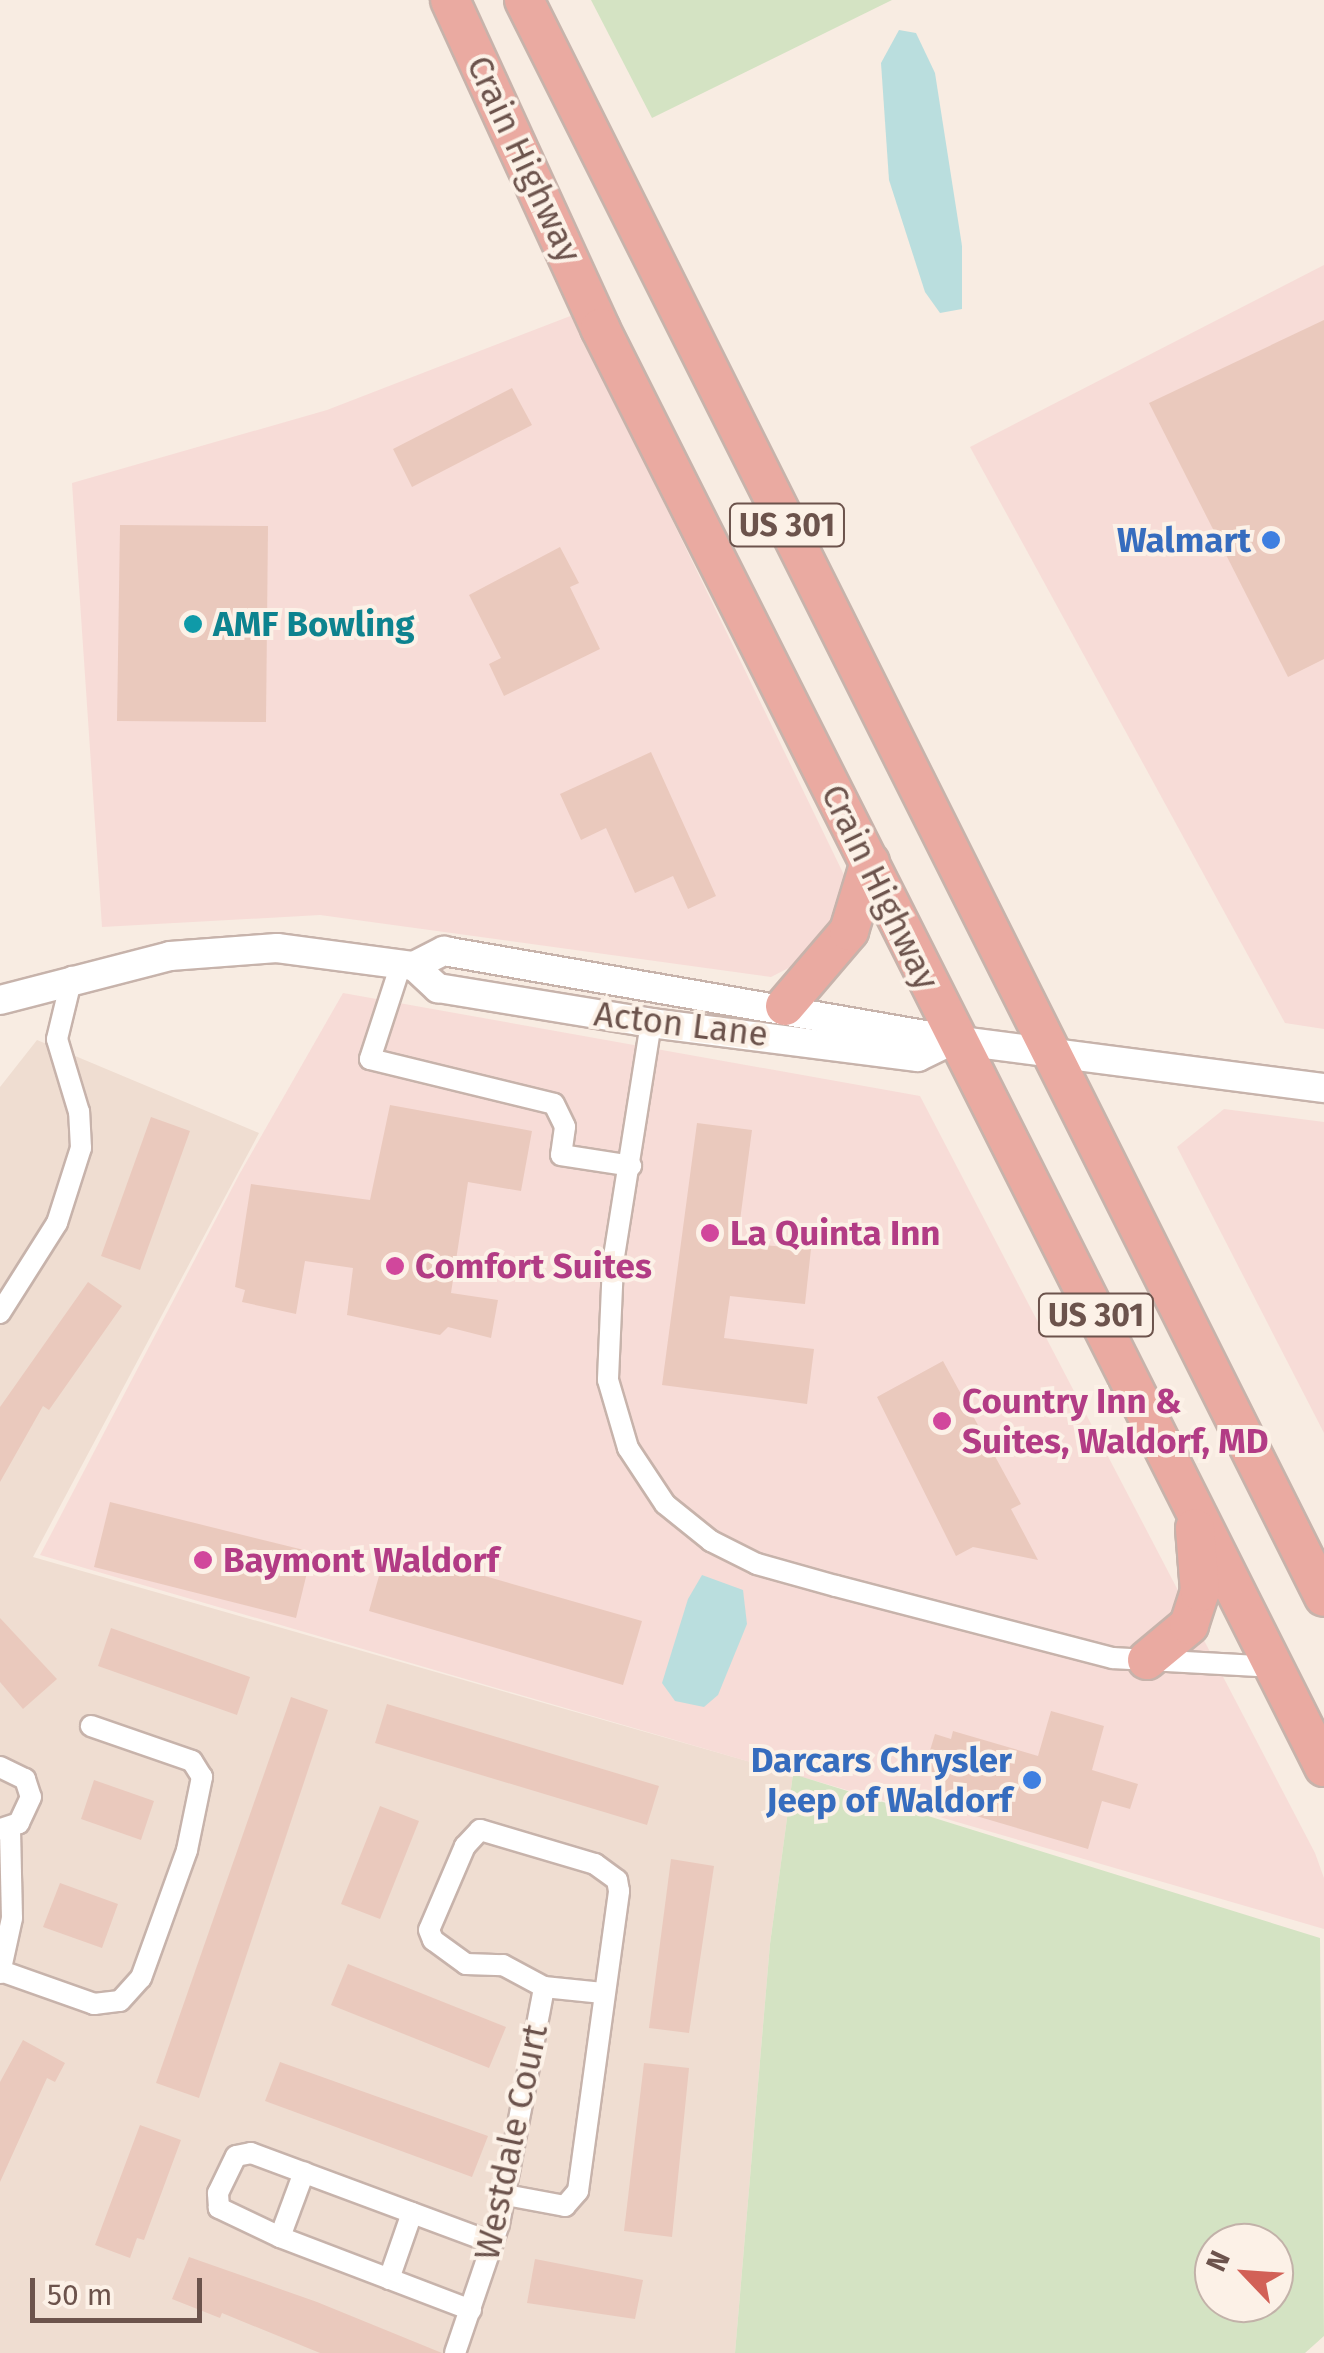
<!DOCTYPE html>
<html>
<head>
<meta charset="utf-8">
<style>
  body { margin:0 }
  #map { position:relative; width:1324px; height:2353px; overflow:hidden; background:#f8ece2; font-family:"Fira Sans",sans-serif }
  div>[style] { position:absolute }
  .residential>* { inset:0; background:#efddd1 }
  .commercial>* { inset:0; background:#f7dcd7 }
  .green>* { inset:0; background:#d4e3c3 }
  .water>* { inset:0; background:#badede }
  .building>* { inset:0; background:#eac9bd }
  .roads { filter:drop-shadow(2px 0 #c7b3ab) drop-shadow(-2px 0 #c7b3ab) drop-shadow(0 2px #c7b3ab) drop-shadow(0 -2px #c7b3ab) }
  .street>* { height:20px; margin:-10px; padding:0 10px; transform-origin:10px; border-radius:10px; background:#fff }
  .secondary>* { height:28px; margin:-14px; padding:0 14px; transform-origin:14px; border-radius:14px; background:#fff }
  .highway>* { height:38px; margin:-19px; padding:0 19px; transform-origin:19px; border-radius:19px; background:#eaaaa1 }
  .dots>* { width:28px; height:28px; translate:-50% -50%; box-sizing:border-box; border:5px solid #fcf1e7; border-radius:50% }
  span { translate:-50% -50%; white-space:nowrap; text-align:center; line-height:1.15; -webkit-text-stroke:8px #fcf1e7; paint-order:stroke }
  .shield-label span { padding:2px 8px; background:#fcf1e7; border:2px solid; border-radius:8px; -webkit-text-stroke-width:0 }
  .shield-label { font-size:32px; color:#6c534c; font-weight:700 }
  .street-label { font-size:35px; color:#6c534c }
  .shop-label { font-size:35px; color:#366cbe; font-weight:700 }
  .right { translate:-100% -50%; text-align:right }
  .culture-label { font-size:35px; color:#0d838f; font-weight:700 }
  .left { translate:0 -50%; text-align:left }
  .hotel-label { font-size:35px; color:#b23c85; font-weight:700 }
  .north { position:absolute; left:1194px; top:2223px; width:100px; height:100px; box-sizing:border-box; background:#fcf1e7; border:2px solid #c2b2a9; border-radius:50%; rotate:295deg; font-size:28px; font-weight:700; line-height:40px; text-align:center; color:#6c534c }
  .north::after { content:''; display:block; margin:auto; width:35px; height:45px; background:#d26157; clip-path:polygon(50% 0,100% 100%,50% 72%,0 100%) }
  .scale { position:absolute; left:30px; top:2278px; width:172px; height:45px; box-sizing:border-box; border:5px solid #6c534c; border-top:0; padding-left:12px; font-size:30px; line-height:35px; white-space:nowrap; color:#6c534c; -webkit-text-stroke:8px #fcf1e7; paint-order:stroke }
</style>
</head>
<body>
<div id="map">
  <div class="residential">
    <i style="clip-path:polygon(37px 1040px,259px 1133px,33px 1557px,793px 1774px,770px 1944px,735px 2353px,0 2353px,0 1087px)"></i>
  </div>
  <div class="commercial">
    <i style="clip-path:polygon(1324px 265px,1324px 1029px,1285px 1023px,970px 447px)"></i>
    <i style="clip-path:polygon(573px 315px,844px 875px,841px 921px,812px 956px,771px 977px,320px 915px,102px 927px,72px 483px,327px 410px)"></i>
    <i style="clip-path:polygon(343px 993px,920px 1096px,1315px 1853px,1324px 1878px,1324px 1929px,40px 1555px,239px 1175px)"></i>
    <i style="clip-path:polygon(1224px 1109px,1324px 1122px,1324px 1433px,1177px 1147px)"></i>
  </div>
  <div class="green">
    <i style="clip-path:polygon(591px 0,892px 0,652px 118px)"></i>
    <i style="clip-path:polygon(evenodd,793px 1774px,1320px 1938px,1324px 2336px,1305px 2353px,735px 2353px,770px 1944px,793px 1774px,1274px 2243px,1274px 2303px,1214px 2303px,1214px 2243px,1274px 2243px)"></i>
  </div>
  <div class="water">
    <i style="clip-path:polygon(899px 30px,916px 33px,935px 73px,962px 246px,962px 309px,940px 313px,925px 292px,889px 180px,881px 63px)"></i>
    <i style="clip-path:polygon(702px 1575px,743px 1590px,747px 1624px,718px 1695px,704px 1707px,675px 1701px,662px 1683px,688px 1599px)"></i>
  </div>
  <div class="building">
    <i style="clip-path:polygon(1324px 320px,1324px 659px,1288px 677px,1149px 403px)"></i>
    <i style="clip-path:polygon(512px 388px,532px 425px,412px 487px,393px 449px)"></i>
    <i style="clip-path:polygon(120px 525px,268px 526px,266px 722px,117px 721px)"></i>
    <i style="clip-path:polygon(560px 547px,579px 583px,570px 587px,600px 649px,504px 696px,489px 664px,501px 658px,469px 595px)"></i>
    <i style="clip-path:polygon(651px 752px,716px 896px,688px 909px,673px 876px,635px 893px,606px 828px,581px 840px,560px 794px)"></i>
    <i style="clip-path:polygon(390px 1105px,532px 1131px,521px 1191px,468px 1182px,451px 1293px,498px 1300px,491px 1338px,448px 1327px,440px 1335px,347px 1315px,353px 1268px,305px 1261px,296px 1314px,242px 1302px,245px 1290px,235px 1287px,251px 1184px,370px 1200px)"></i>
    <i style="clip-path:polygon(151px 1117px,190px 1131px,140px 1270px,101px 1256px)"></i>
    <i style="clip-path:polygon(697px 1123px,752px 1130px,737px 1243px,811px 1249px,805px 1304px,730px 1296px,724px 1338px,814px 1349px,807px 1404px,662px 1385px)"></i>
    <i style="clip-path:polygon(88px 1282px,122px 1306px,49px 1410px,43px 1406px,0 1482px,0 1407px)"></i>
    <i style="clip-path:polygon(943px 1361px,1021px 1504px,1011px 1509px,1038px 1560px,973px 1547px,956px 1556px,877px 1397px)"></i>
    <i style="clip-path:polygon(110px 1502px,312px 1552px,296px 1618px,94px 1567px)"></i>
    <i style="clip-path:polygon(387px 1548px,642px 1621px,623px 1685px,369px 1611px)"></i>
    <i style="clip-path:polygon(0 1618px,57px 1679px,23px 1709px,0 1682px)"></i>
    <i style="clip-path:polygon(111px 1628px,250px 1677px,237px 1715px,98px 1666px)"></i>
    <i style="clip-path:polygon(291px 1697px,328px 1710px,199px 2098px,156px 2083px)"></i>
    <i style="clip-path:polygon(387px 1704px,659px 1786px,647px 1825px,375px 1743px)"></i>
    <i style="clip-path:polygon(1051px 1711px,1104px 1726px,1092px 1770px,1138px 1784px,1130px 1809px,1102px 1801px,1088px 1849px,932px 1803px,941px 1774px,924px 1770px,935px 1734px,951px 1739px,953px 1731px,1038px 1756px)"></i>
    <i style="clip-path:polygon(94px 1780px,154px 1801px,141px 1840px,81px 1819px)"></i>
    <i style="clip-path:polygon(380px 1806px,419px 1821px,380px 1919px,341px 1904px)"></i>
    <i style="clip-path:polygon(671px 1859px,714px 1866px,689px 2033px,649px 2028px)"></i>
    <i style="clip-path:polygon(60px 1883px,118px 1904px,102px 1948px,43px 1927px)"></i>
    <i style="clip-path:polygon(348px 1964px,506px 2027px,489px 2068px,331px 2005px)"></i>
    <i style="clip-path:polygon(23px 2040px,65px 2063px,55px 2082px,47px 2078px,0 2182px,0 2082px)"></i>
    <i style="clip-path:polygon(280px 2062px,488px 2136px,472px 2177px,265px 2101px)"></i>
    <i style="clip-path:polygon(644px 2063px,689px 2068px,672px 2237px,624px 2231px)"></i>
    <i style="clip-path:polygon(140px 2125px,181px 2140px,144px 2240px,137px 2238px,130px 2258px,95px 2245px)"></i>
    <i style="clip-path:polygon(189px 2257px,317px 2302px,442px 2353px,320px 2353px,222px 2313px,220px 2318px,172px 2299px)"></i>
    <i style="clip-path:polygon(535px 2259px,643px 2280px,635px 2319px,527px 2303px)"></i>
  </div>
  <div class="roads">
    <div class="street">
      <i style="left:401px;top:964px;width:100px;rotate:108.1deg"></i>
      <i style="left:370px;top:1059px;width:189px;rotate:13.7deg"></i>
      <i style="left:554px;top:1104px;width:25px;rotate:64deg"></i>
      <i style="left:565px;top:1127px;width:28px;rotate:98deg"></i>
      <i style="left:561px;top:1155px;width:71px;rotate:8.9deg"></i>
      <i style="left:651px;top:1023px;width:244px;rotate:99deg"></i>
      <i style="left:613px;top:1264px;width:116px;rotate:92.5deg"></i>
      <i style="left:608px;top:1380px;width:71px;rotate:73.6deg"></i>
      <i style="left:628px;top:1448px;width:67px;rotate:56.5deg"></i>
      <i style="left:665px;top:1504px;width:59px;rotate:38.8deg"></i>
      <i style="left:711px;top:1541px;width:51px;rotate:26.6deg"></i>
      <i style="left:757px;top:1564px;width:82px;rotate:15.6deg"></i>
      <i style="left:836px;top:1586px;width:286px;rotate:14.6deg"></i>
      <i style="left:1113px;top:1658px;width:162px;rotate:3.2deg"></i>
      <i style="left:0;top:1313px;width:107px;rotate:-57.7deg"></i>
      <i style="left:57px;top:1223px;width:79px;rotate:-72.3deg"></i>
      <i style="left:81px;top:1148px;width:36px;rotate:-93deg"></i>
      <i style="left:79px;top:1112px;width:76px;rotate:-106.8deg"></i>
      <i style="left:57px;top:1039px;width:64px;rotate:-76.4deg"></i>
      <i style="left:0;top:1767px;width:28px;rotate:26deg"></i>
      <i style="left:25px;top:1779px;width:19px;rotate:72deg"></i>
      <i style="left:31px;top:1797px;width:29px;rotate:115deg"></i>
      <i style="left:19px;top:1823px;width:20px;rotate:162deg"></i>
      <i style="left:1px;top:1971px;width:99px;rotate:19.5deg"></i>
      <i style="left:94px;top:2004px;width:26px;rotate:-7deg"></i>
      <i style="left:120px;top:2001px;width:31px;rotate:-48deg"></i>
      <i style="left:141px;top:1978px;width:136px;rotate:-70.2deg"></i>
      <i style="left:187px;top:1850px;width:75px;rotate:-78.4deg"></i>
      <i style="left:202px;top:1777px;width:19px;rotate:-122deg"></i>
      <i style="left:192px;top:1761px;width:107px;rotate:-160.9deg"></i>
      <i style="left:0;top:1973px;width:56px;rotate:-77.7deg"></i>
      <i style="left:12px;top:1918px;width:90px;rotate:-91.3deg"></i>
      <i style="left:506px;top:2195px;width:60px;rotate:10.6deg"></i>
      <i style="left:565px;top:2206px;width:20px;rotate:-49deg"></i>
      <i style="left:578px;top:2191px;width:303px;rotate:-82.2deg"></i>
      <i style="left:619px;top:1891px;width:11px;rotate:-100deg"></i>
      <i style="left:617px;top:1880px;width:27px;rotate:-144deg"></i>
      <i style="left:595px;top:1864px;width:120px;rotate:-163.5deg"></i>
      <i style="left:480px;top:1830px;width:22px;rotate:133deg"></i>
      <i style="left:465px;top:1846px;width:91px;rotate:113.2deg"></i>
      <i style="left:429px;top:1930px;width:11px;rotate:68deg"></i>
      <i style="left:433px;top:1940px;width:41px;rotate:36deg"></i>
      <i style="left:466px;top:1964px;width:37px;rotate:2deg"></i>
      <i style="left:503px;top:1965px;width:47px;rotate:28.2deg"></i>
      <i style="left:544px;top:1987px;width:59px;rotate:5.8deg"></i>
      <i style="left:280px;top:2237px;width:69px;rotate:-69.7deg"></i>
      <i style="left:389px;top:2279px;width:70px;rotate:-70.8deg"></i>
      <i style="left:471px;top:2310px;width:204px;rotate:-159.1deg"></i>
      <i style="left:280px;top:2237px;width:68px;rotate:-154.6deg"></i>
      <i style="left:219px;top:2208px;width:15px;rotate:-94deg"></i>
      <i style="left:218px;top:2193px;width:41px;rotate:-64.1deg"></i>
      <i style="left:236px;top:2156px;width:15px;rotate:-11deg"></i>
      <i style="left:251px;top:2153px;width:258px;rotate:20.4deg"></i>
      <i style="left:455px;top:2353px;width:136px;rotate:-71.2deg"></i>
      <i style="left:499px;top:2224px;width:241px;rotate:-79.2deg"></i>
    </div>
    <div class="secondary">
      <i style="left:414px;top:966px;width:33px;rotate:43deg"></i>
      <i style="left:438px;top:988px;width:216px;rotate:9.3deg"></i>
      <i style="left:651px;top:1023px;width:269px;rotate:7.3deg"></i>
      <i style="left:918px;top:1057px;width:39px;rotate:-26deg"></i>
      <i style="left:0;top:1000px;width:176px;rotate:-14.5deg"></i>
      <i style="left:170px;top:956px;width:107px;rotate:-4.3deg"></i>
      <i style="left:277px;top:948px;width:138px;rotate:7.5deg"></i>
      <i style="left:414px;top:966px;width:34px;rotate:-27deg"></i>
      <i style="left:444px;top:951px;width:517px;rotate:9.92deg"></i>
      <i style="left:953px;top:1040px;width:374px;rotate:7.4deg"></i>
    </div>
    <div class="highway">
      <i style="left:450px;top:0;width:361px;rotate:65.4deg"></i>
      <i style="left:600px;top:328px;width:1611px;rotate:63.29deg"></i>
      <i style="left:524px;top:0;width:1786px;rotate:63.39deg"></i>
      <i style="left:785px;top:1006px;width:99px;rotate:-49.5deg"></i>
      <i style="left:849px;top:931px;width:72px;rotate:-73.1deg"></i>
      <i style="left:1147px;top:1660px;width:55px;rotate:-39.8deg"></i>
      <i style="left:1189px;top:1625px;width:35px;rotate:-72deg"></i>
      <i style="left:1200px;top:1592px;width:64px;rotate:-94.5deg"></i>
    </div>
  </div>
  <div class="dots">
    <i style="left:1271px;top:540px;background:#3f7fe0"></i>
    <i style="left:193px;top:624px;background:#0f9aa8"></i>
    <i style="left:710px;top:1233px;background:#d1479c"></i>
    <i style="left:395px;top:1266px;background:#d1479c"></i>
    <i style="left:942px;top:1421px;background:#d1479c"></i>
    <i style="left:203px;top:1560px;background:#d1479c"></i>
    <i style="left:1032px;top:1780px;background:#3f7fe0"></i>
  </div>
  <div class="shield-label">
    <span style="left:787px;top:525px">US 301</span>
    <span style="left:1096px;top:1315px">US 301</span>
  </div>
  <div class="street-label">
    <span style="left:524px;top:159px;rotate:65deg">Crain Highway</span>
    <span style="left:880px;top:887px;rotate:64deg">Crain Highway</span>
    <span style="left:681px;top:1024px;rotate:7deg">Acton Lane</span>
    <span style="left:511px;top:2142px;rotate:-78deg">Westdale Court</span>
  </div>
  <div class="shop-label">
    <span class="right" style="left:1251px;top:540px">Walmart</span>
    <span class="right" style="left:1012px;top:1780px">Darcars Chrysler<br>Jeep of Waldorf</span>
  </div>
  <div class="culture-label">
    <span class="left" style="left:213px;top:624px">AMF Bowling</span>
  </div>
  <div class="hotel-label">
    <span class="left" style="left:730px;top:1233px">La Quinta Inn</span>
    <span class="left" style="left:415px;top:1266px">Comfort Suites</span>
    <span class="left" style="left:962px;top:1421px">Country Inn &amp;<br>Suites, Waldorf, MD</span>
    <span class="left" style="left:223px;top:1560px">Baymont Waldorf</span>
  </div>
  <div class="north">N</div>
  <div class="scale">50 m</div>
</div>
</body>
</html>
